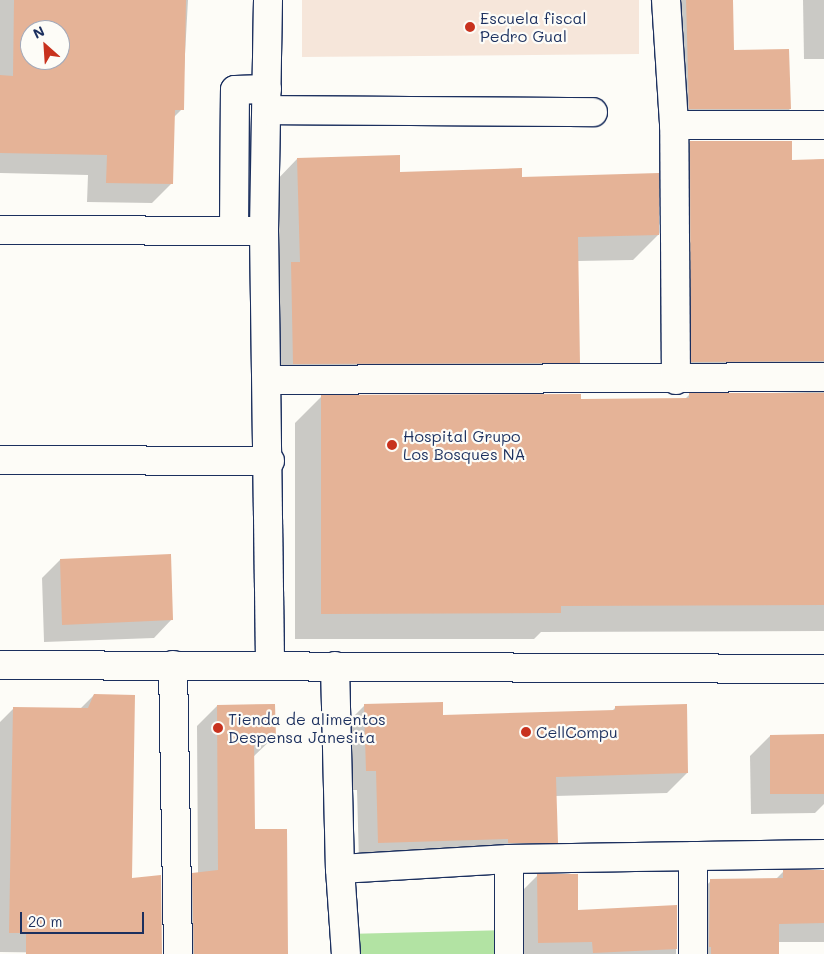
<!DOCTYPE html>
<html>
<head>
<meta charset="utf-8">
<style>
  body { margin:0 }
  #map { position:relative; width:824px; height:954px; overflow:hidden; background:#fdfcf7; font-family:Mali,sans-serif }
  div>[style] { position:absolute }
  .built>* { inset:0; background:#f6e6da }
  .green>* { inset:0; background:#b2e3a3 }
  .shadow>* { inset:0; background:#0003 }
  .building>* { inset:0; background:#e5b397 }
  .roads { filter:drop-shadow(1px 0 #1b2f5e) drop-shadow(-1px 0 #1b2f5e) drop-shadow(0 1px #1b2f5e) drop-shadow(0 -1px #1b2f5e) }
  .pedestrian>* { height:28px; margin:-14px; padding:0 14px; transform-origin:14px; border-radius:14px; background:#fdfcf7 }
  .minor>* { height:28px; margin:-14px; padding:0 14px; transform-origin:14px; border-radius:14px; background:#fdfcf7 }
  .dots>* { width:14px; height:14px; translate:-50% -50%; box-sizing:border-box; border:2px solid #fdfcf7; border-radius:50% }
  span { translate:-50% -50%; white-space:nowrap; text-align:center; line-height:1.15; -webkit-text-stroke:4.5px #fdfcf7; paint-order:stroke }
  .poi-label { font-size:16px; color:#1b2f5e }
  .left { translate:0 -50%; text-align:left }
  .north { position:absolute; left:20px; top:20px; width:50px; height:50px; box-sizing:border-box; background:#fdfcf7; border:1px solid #a3aaba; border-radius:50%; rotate:334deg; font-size:14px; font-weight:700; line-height:20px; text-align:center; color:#1b2f5e }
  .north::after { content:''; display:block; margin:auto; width:18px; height:22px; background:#c8321e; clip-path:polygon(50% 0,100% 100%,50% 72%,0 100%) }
  .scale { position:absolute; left:20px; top:912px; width:124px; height:22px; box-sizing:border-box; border:2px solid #1b2f5e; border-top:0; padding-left:6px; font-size:15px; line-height:18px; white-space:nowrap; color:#1b2f5e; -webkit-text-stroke:4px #fdfcf7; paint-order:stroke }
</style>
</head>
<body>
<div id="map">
  <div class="built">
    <i style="clip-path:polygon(302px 0,639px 0,639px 54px,302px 57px)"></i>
  </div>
  <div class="green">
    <i style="clip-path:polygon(509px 930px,509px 954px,346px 954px,346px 934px)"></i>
  </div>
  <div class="shadow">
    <i style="clip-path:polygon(evenodd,0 0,188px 0,182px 109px,173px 118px,172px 183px,152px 203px,87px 202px,88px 175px,0 173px,0 0,30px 30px,60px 30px,60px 60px,30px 60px,30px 30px)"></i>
    <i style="clip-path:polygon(665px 0,732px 0,733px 51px,790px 109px,770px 129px,669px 129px)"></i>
    <i style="clip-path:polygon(803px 0,824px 0,824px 59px,804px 59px)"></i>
    <i style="clip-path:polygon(690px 142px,791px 162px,824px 159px,824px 631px,541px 632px,534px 639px,295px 639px,295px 423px,321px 397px,684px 400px,689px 395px,808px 392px,798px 387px,666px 388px,664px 168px)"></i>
    <i style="clip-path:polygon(297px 159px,399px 173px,521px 178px,658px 235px,633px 260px,577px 261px,579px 362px,554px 387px,269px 388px,273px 184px)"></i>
    <i style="clip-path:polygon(60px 560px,172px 619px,154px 638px,44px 642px,42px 578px)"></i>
    <i style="clip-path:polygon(94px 695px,131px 880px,161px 954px,0 952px,0 722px,14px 708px,80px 709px)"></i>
    <i style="clip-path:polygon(365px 705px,442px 716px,611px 712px,616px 707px,687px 773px,667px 793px,555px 796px,556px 842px,537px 862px,359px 862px,357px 790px,346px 790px,345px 725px)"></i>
    <i style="clip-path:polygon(217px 706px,274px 737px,253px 757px,254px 830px,287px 954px,174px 954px,173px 894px,193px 874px,198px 873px,197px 726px)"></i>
    <i style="clip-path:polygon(824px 735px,824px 804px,815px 813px,751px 814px,750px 756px,770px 736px)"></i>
    <i style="clip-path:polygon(824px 871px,824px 942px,778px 942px,778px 954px,690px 954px,691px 900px,711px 881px,775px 880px,783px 872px)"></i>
    <i style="clip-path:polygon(538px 875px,577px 911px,676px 907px,676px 954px,519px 954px,518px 895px)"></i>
  </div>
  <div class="building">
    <i style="clip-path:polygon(evenodd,14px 0,186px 0,184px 110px,175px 110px,173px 184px,106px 183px,107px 155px,0 153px,0 75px,13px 76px,14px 0,30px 30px,60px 30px,60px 60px,30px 60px,30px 30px)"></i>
    <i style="clip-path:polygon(686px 0,733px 0,734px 50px,789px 49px,791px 109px,689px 109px)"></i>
    <i style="clip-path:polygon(690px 141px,792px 141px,792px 160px,824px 159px,824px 361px,691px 362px)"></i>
    <i style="clip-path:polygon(400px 155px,400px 172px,522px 168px,522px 177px,659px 173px,659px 235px,578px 237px,580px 363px,293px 364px,291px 262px,300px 262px,297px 158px)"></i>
    <i style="clip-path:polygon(689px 393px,824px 393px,824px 605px,561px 606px,561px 613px,321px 614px,321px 395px,581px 394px,581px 399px,689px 398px)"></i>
    <i style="clip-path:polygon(171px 554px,173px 620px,62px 625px,60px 559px)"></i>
    <i style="clip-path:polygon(94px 694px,135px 695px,132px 878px,161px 875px,162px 954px,26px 954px,26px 933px,9px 933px,13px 707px,88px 708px)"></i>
    <i style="clip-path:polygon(443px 702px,443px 715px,615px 710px,615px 706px,687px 704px,688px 773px,556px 777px,558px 843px,508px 843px,508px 839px,378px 843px,376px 771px,366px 771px,364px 704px)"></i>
    <i style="clip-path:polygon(275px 704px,276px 738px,254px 738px,255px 829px,287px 829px,288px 954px,194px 954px,192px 873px,218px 870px,217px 705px)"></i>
    <i style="clip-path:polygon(824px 734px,824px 794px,770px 794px,770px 735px)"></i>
    <i style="clip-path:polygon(783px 870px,824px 870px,824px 923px,779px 924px,779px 954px,711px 954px,711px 947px,709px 947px,710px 879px,783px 878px)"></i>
    <i style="clip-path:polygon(537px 874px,578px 874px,578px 910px,677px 905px,677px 949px,593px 953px,592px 942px,538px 943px)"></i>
  </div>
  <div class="roads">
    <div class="pedestrian">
      <i style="left:666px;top:0;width:125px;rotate:86.3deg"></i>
      <i style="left:268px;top:380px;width:556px;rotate:-0.31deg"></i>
      <i style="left:676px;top:380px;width:255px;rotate:-90.4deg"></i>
      <i style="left:674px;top:125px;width:150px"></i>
      <i style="left:0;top:460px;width:270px;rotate:0.2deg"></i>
      <i style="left:173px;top:665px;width:289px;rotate:89deg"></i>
      <i style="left:335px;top:666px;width:203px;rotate:88.6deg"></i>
      <i style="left:340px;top:869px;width:85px;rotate:86deg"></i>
      <i style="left:693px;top:856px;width:98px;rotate:90deg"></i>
      <i style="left:340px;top:869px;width:169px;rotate:-3.4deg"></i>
      <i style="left:509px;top:859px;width:315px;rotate:-0.9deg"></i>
      <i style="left:509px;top:954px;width:95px;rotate:-90deg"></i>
    </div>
    <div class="minor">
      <i style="left:268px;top:0;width:231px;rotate:91deg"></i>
      <i style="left:264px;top:231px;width:435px;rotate:89.2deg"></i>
      <i style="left:267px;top:110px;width:326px;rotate:0.4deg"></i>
      <i style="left:0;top:230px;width:264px;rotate:0.2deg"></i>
      <i style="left:234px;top:230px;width:140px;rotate:-89.6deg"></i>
      <i style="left:235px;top:90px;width:32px;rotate:-2deg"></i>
      <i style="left:0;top:665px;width:824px;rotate:0.28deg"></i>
    </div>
  </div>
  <div class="dots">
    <i style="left:470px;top:27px;background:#c8321e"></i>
    <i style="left:392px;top:445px;background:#c8321e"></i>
    <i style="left:218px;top:728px;background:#c8321e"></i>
    <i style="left:526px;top:732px;background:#c8321e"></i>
  </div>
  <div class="poi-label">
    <span class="left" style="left:480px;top:27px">Escuela fiscal<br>Pedro Gual</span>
    <span class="left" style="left:403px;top:445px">Hospital Grupo<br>Los Bosques NA</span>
    <span class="left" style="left:228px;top:728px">Tienda de alimentos<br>Despensa Janesita</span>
    <span class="left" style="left:536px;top:732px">CellCompu</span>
  </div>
  <div class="north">N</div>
  <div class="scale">20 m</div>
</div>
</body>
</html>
